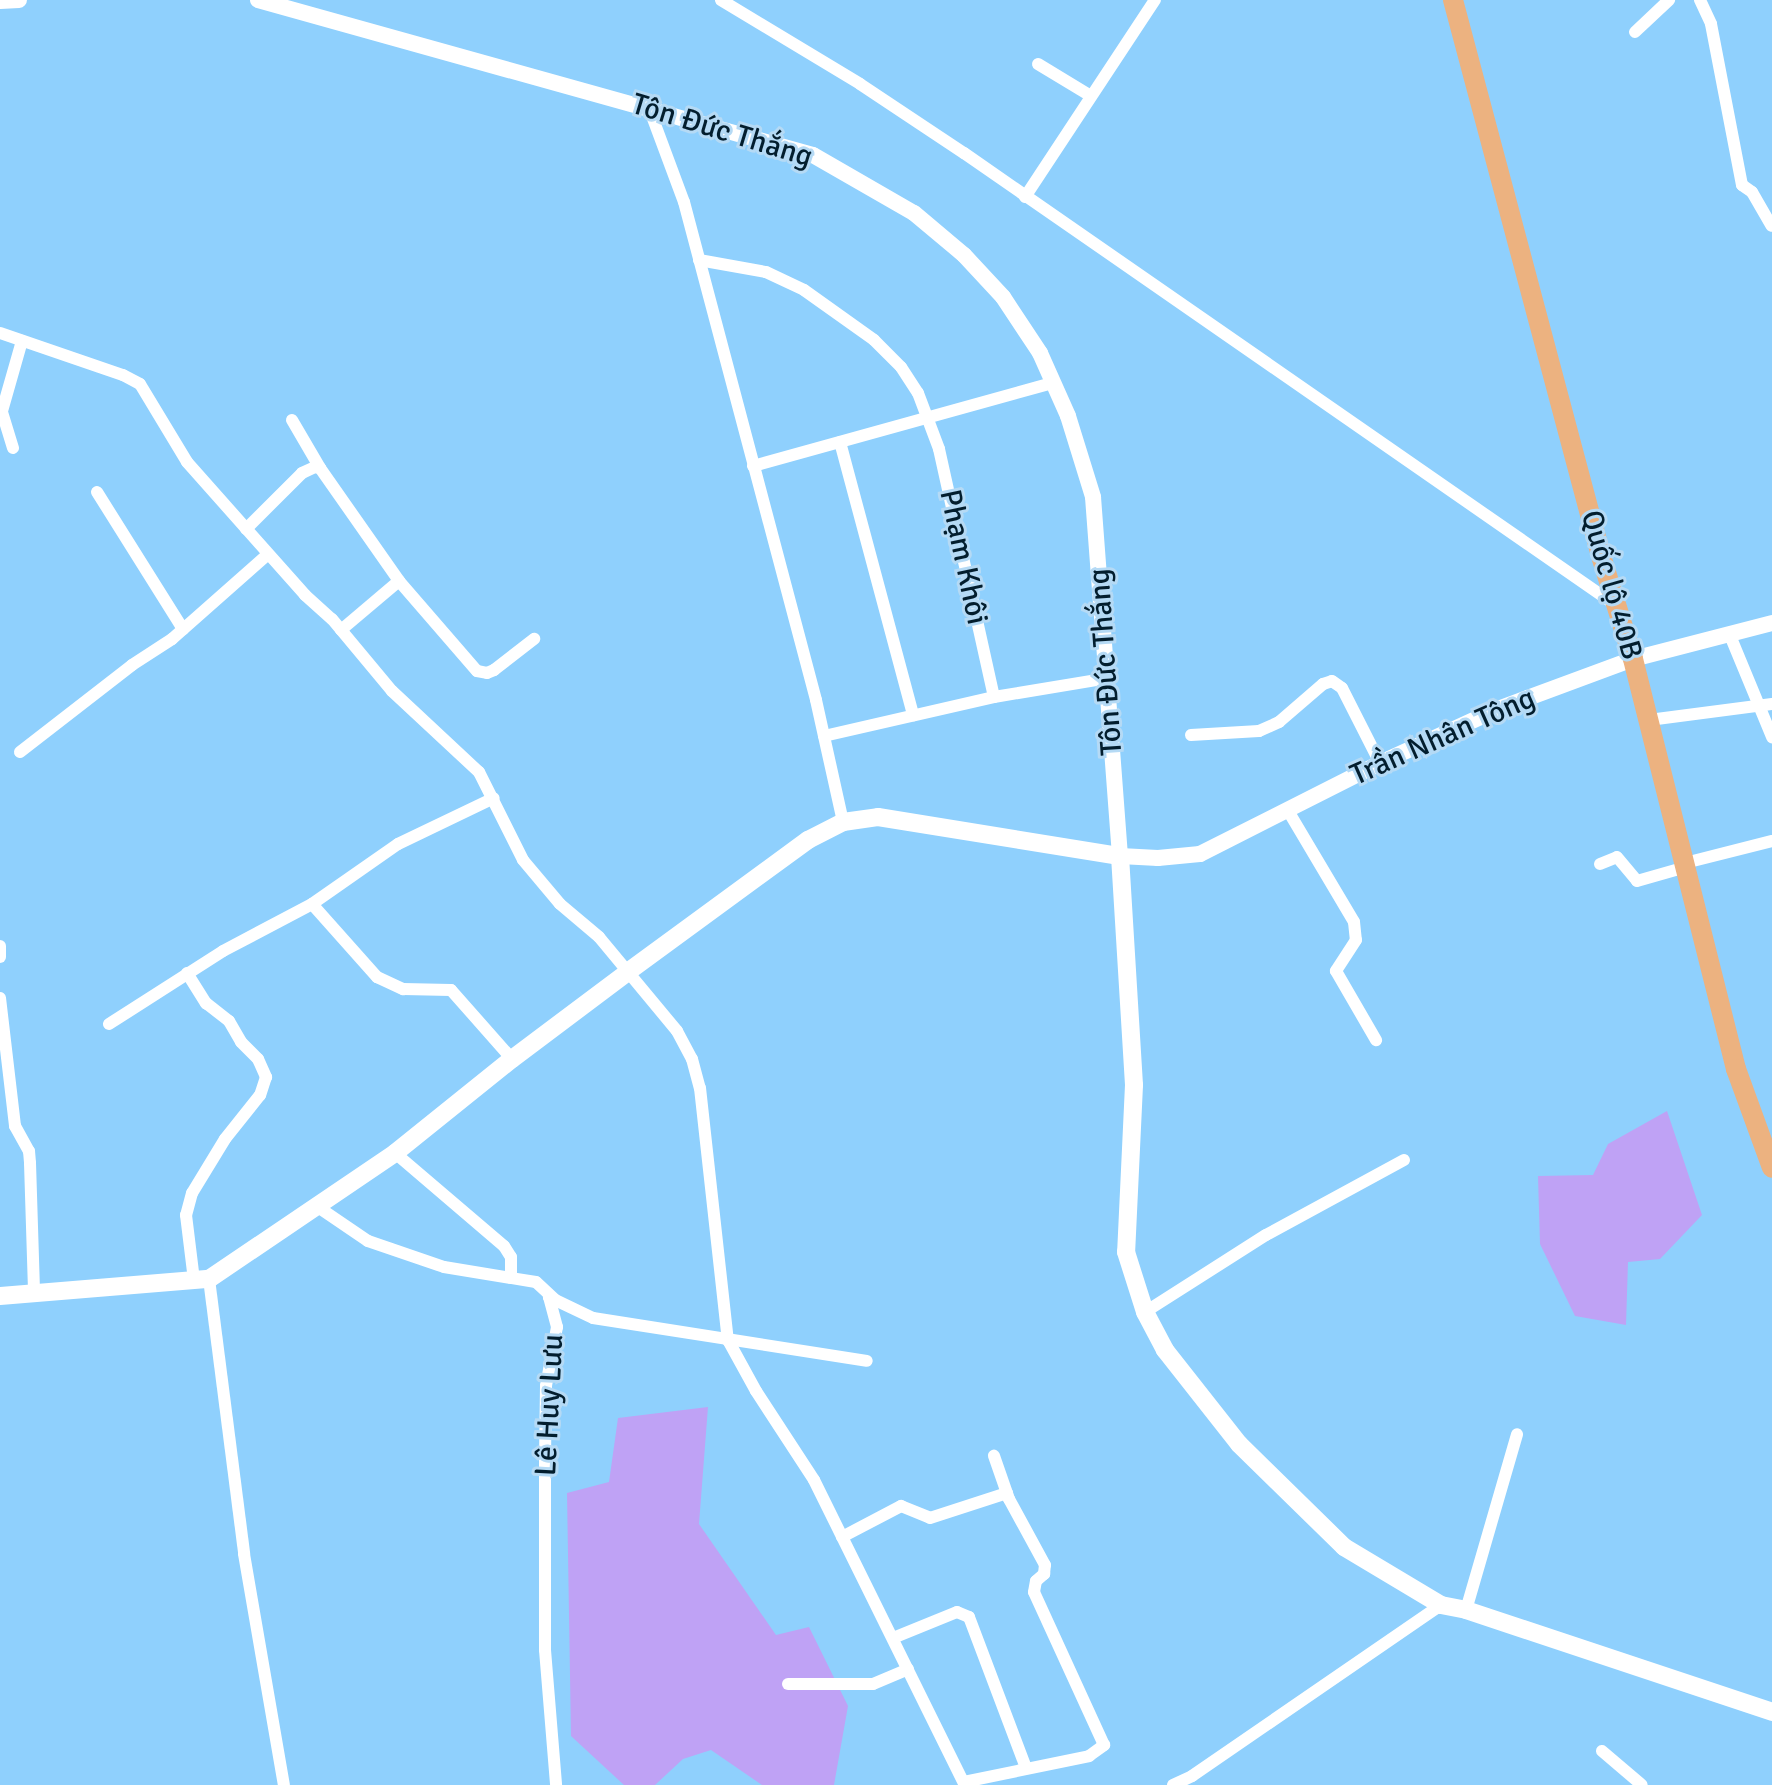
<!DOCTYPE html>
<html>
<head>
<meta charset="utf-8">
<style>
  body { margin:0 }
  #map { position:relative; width:1772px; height:1785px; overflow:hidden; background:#8fd0fd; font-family:Signika,sans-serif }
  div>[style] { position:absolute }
  .green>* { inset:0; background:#bfa2f5 }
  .minor>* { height:12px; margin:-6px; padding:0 6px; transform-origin:6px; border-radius:6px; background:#fff }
  .tertiary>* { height:16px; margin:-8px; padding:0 8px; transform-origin:8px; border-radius:8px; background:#fff }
  .secondary>* { height:18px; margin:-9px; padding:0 9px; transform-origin:9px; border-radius:9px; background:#fff }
  .trunk>* { height:20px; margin:-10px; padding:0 10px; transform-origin:10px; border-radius:10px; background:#ecb280 }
  span { translate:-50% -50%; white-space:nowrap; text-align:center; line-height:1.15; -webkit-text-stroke:6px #b5daf5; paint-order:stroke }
  .street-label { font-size:30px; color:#031e2e }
</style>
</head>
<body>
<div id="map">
  <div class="green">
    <i style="clip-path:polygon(1667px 1111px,1702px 1215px,1660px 1259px,1628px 1262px,1626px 1325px,1575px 1316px,1540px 1244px,1538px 1176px,1593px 1175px,1608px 1144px)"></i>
    <i style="clip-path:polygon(708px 1407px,699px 1524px,776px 1635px,809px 1627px,848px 1706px,834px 1785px,762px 1785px,711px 1750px,683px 1759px,655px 1785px,624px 1785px,571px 1736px,567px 1493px,609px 1482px,618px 1418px)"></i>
  </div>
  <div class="minor">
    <i style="left:721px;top:0;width:162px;rotate:31.1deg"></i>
    <i style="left:860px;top:84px;width:125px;rotate:33.6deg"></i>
    <i style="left:964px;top:153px;width:791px;rotate:34.75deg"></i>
    <i style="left:1700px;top:0;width:26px;rotate:65deg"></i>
    <i style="left:1711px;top:24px;width:164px;rotate:79.1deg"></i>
    <i style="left:1742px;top:185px;width:12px;rotate:35deg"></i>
    <i style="left:1752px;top:192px;width:39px;rotate:60deg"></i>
    <i style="left:1635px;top:32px;width:47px;rotate:-43.3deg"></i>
    <i style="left:1038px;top:64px;width:62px;rotate:31.1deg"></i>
    <i style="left:649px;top:108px;width:100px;rotate:69.6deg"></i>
    <i style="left:684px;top:202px;width:515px;rotate:75.15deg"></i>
    <i style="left:816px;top:700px;width:125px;rotate:77.5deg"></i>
    <i style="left:1025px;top:197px;width:236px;rotate:-56.6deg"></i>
    <i style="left:699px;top:260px;width:68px;rotate:10.2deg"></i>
    <i style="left:766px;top:272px;width:42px;rotate:25.3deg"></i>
    <i style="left:804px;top:290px;width:86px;rotate:35.5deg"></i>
    <i style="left:874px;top:340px;width:38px;rotate:45deg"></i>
    <i style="left:901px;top:367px;width:31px;rotate:57deg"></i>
    <i style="left:918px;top:393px;width:60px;rotate:69.4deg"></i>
    <i style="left:939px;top:449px;width:254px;rotate:77.5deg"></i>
    <i style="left:0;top:333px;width:130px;rotate:18.9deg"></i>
    <i style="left:123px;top:375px;width:19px;rotate:28deg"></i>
    <i style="left:140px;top:384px;width:91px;rotate:58.9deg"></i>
    <i style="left:187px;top:462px;width:178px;rotate:48.4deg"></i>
    <i style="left:305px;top:595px;width:36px;rotate:42deg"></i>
    <i style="left:332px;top:619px;width:94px;rotate:50.2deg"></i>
    <i style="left:392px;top:691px;width:119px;rotate:43deg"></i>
    <i style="left:479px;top:772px;width:98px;rotate:63.4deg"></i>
    <i style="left:523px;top:860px;width:57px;rotate:49.9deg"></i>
    <i style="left:560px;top:904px;width:51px;rotate:40.2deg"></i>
    <i style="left:599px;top:937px;width:122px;rotate:50.3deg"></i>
    <i style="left:677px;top:1031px;width:32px;rotate:62deg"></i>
    <i style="left:692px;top:1059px;width:30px;rotate:75deg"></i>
    <i style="left:700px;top:1088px;width:254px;rotate:83.7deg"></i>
    <i style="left:728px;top:1340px;width:58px;rotate:61.2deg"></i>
    <i style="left:756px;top:1391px;width:106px;rotate:56.9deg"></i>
    <i style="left:814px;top:1480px;width:340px;rotate:63.7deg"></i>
    <i style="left:292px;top:420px;width:56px;rotate:59.7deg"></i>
    <i style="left:840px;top:442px;width:283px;rotate:75deg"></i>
    <i style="left:13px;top:448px;width:39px;rotate:-107deg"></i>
    <i style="left:2px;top:411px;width:73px;rotate:-74.1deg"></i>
    <i style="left:753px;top:466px;width:311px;rotate:-15.5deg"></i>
    <i style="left:97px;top:492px;width:162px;rotate:57.9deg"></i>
    <i style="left:246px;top:529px;width:79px;rotate:-45deg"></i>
    <i style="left:302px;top:473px;width:14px;rotate:-25deg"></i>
    <i style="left:315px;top:467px;width:5px;rotate:11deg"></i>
    <i style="left:320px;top:468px;width:138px;rotate:55deg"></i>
    <i style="left:399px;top:581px;width:119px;rotate:49.1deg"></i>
    <i style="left:477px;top:671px;width:10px;rotate:11deg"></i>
    <i style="left:487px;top:673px;width:8px;rotate:-23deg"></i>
    <i style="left:494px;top:670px;width:51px;rotate:-37.8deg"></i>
    <i style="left:341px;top:630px;width:76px;rotate:-40.2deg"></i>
    <i style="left:1729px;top:633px;width:113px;rotate:67.5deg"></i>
    <i style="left:1649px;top:720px;width:124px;rotate:-7.4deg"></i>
    <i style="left:1191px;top:735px;width:68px;rotate:-3.4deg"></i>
    <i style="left:1259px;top:731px;width:22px;rotate:-24deg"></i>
    <i style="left:1279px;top:722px;width:58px;rotate:-40.8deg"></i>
    <i style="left:1323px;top:684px;width:9px;rotate:-18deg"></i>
    <i style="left:1332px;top:681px;width:12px;rotate:35deg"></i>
    <i style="left:1342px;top:688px;width:84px;rotate:63.1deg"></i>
    <i style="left:824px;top:736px;width:174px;rotate:-12.9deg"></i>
    <i style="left:994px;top:697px;width:117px;rotate:-9.4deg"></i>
    <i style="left:20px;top:752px;width:142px;rotate:-37.8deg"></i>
    <i style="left:132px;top:665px;width:48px;rotate:-33deg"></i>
    <i style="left:172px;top:639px;width:128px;rotate:-41.5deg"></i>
    <i style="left:1287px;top:809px;width:131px;rotate:59.3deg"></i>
    <i style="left:1354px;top:922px;width:18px;rotate:84deg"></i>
    <i style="left:1356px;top:940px;width:37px;rotate:123deg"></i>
    <i style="left:1336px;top:971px;width:80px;rotate:59.9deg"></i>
    <i style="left:1685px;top:863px;width:90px;rotate:-14.2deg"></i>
    <i style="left:1600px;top:864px;width:18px;rotate:-22deg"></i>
    <i style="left:1617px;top:857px;width:31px;rotate:50deg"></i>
    <i style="left:1637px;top:881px;width:51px;rotate:-15.9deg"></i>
    <i style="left:312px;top:904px;width:98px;rotate:48.3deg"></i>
    <i style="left:377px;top:977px;width:29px;rotate:25deg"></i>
    <i style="left:403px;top:989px;width:48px;rotate:1.2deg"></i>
    <i style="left:451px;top:990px;width:92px;rotate:48.5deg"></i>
    <i style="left:0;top:946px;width:11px;rotate:90deg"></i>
    <i style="left:187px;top:973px;width:36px;rotate:58deg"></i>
    <i style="left:206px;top:1003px;width:29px;rotate:38deg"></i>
    <i style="left:229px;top:1021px;width:24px;rotate:60deg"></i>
    <i style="left:241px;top:1042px;width:24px;rotate:45deg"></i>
    <i style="left:258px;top:1059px;width:20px;rotate:66deg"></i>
    <i style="left:266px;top:1077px;width:19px;rotate:108deg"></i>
    <i style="left:260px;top:1095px;width:56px;rotate:128.5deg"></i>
    <i style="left:225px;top:1139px;width:63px;rotate:121.4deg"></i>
    <i style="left:192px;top:1193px;width:23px;rotate:105deg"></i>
    <i style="left:186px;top:1215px;width:65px;rotate:83deg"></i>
    <i style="left:0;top:998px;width:129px;rotate:83.3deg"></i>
    <i style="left:15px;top:1126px;width:29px;rotate:61deg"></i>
    <i style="left:29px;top:1151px;width:12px;rotate:85deg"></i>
    <i style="left:30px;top:1163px;width:130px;rotate:88.2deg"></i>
    <i style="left:109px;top:1024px;width:135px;rotate:-32.6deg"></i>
    <i style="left:223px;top:951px;width:101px;rotate:-27.8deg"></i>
    <i style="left:312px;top:904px;width:105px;rotate:-34.9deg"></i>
    <i style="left:398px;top:844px;width:106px;rotate:-25.6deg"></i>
    <i style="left:395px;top:1153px;width:143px;rotate:40.5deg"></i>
    <i style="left:504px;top:1246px;width:13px;rotate:58deg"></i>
    <i style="left:511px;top:1257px;width:21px;rotate:90deg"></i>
    <i style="left:315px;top:1205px;width:64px;rotate:34.2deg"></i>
    <i style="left:368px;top:1241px;width:80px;rotate:18.9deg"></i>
    <i style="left:444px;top:1267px;width:93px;rotate:9.3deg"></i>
    <i style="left:536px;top:1282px;width:26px;rotate:43deg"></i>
    <i style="left:555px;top:1300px;width:7px;rotate:-153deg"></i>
    <i style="left:549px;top:1297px;width:31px;rotate:75deg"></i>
    <i style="left:557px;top:1327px;width:60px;rotate:100.6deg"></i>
    <i style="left:546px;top:1386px;width:75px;rotate:90.8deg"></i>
    <i style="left:545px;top:1461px;width:189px;rotate:90deg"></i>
    <i style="left:545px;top:1650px;width:135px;rotate:85.3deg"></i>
    <i style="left:209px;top:1279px;width:277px;rotate:82.7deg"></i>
    <i style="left:244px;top:1554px;width:234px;rotate:80.2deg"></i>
    <i style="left:549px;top:1297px;width:49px;rotate:25.5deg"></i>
    <i style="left:593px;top:1318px;width:277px;rotate:8.9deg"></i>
    <i style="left:1145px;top:1312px;width:143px;rotate:-32.5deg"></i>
    <i style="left:1266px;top:1235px;width:157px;rotate:-28.5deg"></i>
    <i style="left:842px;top:1537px;width:67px;rotate:-27.7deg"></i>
    <i style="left:901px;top:1506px;width:31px;rotate:22deg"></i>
    <i style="left:930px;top:1518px;width:81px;rotate:-18deg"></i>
    <i style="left:1466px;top:1610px;width:183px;rotate:-73.8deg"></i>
    <i style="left:893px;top:1638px;width:69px;rotate:-22.1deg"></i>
    <i style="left:957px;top:1612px;width:13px;rotate:23deg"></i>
    <i style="left:969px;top:1617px;width:161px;rotate:69.3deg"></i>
    <i style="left:788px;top:1684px;width:85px"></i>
    <i style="left:873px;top:1684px;width:38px;rotate:-23deg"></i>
    <i style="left:1602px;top:1751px;width:52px;rotate:40.4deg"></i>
    <i style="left:964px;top:1782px;width:128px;rotate:-11.7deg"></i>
    <i style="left:1089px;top:1756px;width:19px;rotate:-36deg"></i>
    <i style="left:1104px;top:1745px;width:168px;rotate:-114.6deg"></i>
    <i style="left:1034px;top:1592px;width:11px;rotate:-80deg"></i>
    <i style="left:1036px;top:1581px;width:11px;rotate:-41deg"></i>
    <i style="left:1044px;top:1574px;width:9px;rotate:-84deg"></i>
    <i style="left:1045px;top:1565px;width:75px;rotate:-118.6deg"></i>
    <i style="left:1009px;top:1499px;width:46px;rotate:-109.2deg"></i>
    <i style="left:1173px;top:1785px;width:21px;rotate:-25deg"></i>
    <i style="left:1192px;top:1776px;width:302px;rotate:-34.5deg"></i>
  </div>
  <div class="tertiary">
    <i style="left:258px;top:0;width:576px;rotate:15.6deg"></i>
    <i style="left:813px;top:155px;width:116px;rotate:29.9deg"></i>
    <i style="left:914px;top:213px;width:65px;rotate:40deg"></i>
    <i style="left:964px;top:255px;width:57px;rotate:47.1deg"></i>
    <i style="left:1003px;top:297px;width:67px;rotate:56.5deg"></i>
    <i style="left:1040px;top:353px;width:69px;rotate:66deg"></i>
    <i style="left:1068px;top:416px;width:85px;rotate:72.8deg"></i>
    <i style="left:1093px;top:497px;width:360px;rotate:85.7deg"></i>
    <i style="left:1120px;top:856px;width:38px;rotate:3deg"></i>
    <i style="left:1158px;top:858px;width:42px;rotate:-5.4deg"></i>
    <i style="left:1200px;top:854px;width:202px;rotate:-26.8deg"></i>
    <i style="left:1380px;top:763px;width:130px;rotate:-24.6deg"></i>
    <i style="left:1498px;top:709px;width:144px;rotate:-20.3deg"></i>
    <i style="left:1633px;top:659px;width:144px;rotate:-14.5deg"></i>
    <i style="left:0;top:1px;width:19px;rotate:-3deg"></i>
  </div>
  <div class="secondary">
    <i style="left:0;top:1296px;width:210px;rotate:-4.7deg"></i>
    <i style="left:209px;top:1279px;width:225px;rotate:-34.1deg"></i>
    <i style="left:395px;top:1153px;width:150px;rotate:-38.8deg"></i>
    <i style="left:512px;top:1059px;width:146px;rotate:-36.9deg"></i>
    <i style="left:629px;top:971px;width:222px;rotate:-36.2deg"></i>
    <i style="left:808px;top:840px;width:39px;rotate:-27deg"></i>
    <i style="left:843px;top:822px;width:35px;rotate:-8deg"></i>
    <i style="left:878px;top:817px;width:245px;rotate:9.2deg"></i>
    <i style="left:1120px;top:856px;width:229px;rotate:86.5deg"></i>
    <i style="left:1134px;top:1085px;width:167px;rotate:92.7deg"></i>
    <i style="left:1126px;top:1252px;width:63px;rotate:72.4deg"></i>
    <i style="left:1145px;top:1312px;width:43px;rotate:62.2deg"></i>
    <i style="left:1165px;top:1350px;width:120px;rotate:51.8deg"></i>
    <i style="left:1239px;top:1444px;width:147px;rotate:44.4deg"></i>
    <i style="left:1344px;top:1547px;width:113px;rotate:30.9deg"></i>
    <i style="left:1441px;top:1605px;width:25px;rotate:11deg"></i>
    <i style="left:1466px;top:1610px;width:323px;rotate:18.4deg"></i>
  </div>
  <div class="trunk">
    <i style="left:1453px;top:0;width:575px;rotate:75.09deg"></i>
    <i style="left:1601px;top:556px;width:108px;rotate:72.7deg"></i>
    <i style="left:1633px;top:659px;width:423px;rotate:75.9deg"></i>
    <i style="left:1736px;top:1069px;width:105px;rotate:70deg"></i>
  </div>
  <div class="street-label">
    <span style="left:722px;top:131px;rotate:17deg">Tôn Đức Thắng</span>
    <span style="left:963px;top:557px;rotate:78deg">Phạm Khôi</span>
    <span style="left:1611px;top:585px;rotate:74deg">Quốc lộ 40B</span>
    <span style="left:1106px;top:662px;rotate:-94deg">Tôn Đức Thắng</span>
    <span style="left:1443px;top:737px;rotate:-24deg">Trần Nhân Tông</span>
    <span style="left:550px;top:1405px;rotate:-87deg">Lê Huy Lưu</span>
  </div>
</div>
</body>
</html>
